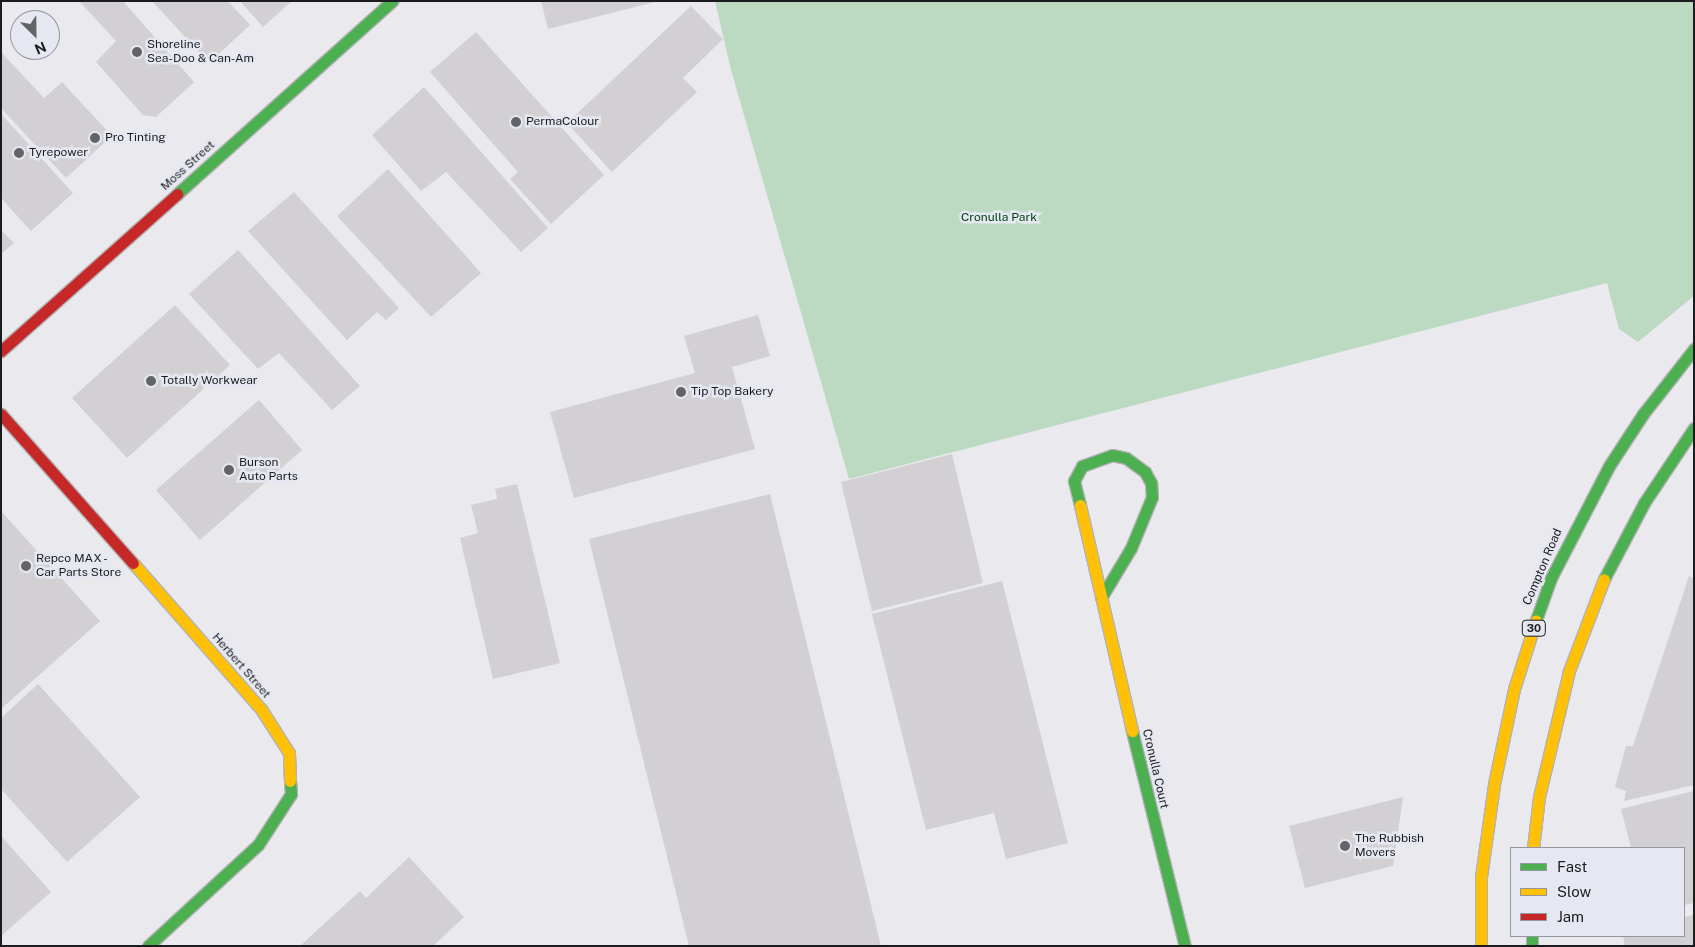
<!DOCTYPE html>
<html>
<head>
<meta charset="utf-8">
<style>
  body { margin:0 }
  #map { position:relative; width:1695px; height:947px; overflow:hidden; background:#e9e9ee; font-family:"Public Sans",sans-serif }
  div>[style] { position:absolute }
  .green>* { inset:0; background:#bcdac1 }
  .building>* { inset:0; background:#d2d0d3 }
  .roads { filter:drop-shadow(1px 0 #b3b3b6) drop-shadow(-1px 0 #b3b3b6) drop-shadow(0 1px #b3b3b6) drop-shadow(0 -1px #b3b3b6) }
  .fast>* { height:11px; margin:-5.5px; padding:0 5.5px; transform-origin:5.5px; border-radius:5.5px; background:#4caf50 }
  .slow>* { height:11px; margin:-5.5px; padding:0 5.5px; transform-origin:5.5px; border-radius:5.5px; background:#ffc107 }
  .jam>* { height:11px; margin:-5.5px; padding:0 5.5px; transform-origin:5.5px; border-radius:5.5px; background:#c62828 }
  .dots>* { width:14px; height:14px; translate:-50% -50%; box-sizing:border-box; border:2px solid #e6e8f1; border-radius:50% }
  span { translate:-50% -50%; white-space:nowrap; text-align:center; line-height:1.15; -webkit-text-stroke:5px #e6e8f1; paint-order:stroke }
  .shield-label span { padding:1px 4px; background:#e6e8f1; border:1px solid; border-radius:4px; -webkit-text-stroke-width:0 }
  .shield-label { font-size:11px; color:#1b1c1f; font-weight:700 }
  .poi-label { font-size:12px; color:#1b1c1f }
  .left { translate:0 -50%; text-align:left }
  .street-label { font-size:12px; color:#1b1c1f }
  .park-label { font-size:12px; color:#004313 }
  .frame { position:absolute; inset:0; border:2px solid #1b1c1f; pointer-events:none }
  .legend { position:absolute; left:1510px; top:847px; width:175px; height:90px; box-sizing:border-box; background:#e6e8f1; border:1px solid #95969d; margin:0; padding:6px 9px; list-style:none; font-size:15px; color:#1b1c1f }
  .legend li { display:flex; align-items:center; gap:10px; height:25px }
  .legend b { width:25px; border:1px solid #95969d }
  .north { position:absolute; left:10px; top:10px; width:50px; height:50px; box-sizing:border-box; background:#e6e8f1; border:1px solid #95969d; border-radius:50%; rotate:157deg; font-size:14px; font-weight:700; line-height:20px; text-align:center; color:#1b1c1f }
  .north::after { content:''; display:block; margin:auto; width:18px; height:22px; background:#636467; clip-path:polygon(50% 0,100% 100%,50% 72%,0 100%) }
</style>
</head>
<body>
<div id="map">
  <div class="green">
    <i style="clip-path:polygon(715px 1px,1694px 1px,1694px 296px,1638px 342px,1619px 329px,1607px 283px,849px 479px,731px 70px)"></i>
  </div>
  <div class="building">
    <i style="clip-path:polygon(79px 1px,123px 1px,194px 82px,156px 117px,143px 115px,96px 62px,116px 41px)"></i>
    <i style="clip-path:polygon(152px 1px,228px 1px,250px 25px,209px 63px)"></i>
    <i style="clip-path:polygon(240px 1px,292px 1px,263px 27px)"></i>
    <i style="clip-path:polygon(541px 1px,654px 1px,655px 2px,548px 29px)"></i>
    <i style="clip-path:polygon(691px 6px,723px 39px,683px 78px,697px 92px,612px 172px,567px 123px)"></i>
    <i style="clip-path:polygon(476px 32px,604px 175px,551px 224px,510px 179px,518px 172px,430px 72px)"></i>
    <i style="clip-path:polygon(1px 52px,44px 98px,62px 82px,112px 136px,66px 178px,1px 108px)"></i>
    <i style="clip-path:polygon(424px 87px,548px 228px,521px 252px,446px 172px,421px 191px,372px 135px)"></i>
    <i style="clip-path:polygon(1px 114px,73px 193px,31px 231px,1px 198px)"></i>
    <i style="clip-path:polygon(388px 169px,481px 273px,431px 317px,337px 216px)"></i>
    <i style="clip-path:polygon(294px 192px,399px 308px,386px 320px,377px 312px,347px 340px,248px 231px)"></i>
    <i style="clip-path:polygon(1px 230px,14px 243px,1px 254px)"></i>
    <i style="clip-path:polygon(238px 250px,360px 386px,332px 410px,279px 353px,258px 369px,189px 294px)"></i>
    <i style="clip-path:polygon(175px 305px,230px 365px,127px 458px,72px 398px)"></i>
    <i style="clip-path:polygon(758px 315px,770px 356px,732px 367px,755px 449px,574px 498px,550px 412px,695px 373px,684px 336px)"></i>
    <i style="clip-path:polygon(259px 400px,302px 450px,200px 540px,156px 490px)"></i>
    <i style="clip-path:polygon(952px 454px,983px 583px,872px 611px,841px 482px)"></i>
    <i style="clip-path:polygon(517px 484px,560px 663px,493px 679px,460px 538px,478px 533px,471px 505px,497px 499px,495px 489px)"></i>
    <i style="clip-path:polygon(770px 494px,881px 946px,689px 946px,589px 539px)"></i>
    <i style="clip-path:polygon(1px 511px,100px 621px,1px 709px)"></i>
    <i style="clip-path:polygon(1689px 576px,1694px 578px,1694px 785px,1624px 801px,1626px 791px,1615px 787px,1626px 746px,1633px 746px)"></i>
    <i style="clip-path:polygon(1002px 581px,1068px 843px,1006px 859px,994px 813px,926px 830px,872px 614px)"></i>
    <i style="clip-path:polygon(38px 684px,140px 797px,67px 862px,1px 789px,1px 718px)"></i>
    <i style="clip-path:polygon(1694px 791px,1694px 903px,1684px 905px,1684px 848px,1631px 848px,1621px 809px)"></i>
    <i style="clip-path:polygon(1403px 797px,1393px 866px,1305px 888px,1289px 826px)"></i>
    <i style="clip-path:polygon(1px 836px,51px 892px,1px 936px)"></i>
    <i style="clip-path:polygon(409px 857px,464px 917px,433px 946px,300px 946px,360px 891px,366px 898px)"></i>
    <i style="clip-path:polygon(1694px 915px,1694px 946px,1625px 946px,1623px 936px,1684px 936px,1684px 917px)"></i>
  </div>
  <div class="roads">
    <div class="fast">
      <i style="left:177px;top:194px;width:289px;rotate:-41.9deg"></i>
      <i style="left:1080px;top:505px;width:25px;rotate:-104deg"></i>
      <i style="left:1074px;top:481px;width:17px;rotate:-62deg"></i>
      <i style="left:1082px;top:466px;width:32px;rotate:-20deg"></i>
      <i style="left:1112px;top:455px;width:14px;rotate:12deg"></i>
      <i style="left:1126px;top:458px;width:24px;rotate:36deg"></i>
      <i style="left:1145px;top:472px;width:13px;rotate:61deg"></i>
      <i style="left:1151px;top:483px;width:14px;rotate:86deg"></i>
      <i style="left:1152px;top:497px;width:55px;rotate:112.4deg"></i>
      <i style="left:1131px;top:548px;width:58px;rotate:121deg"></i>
      <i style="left:1604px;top:579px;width:86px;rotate:-62.2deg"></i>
      <i style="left:1644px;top:503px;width:90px;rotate:-56.3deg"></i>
      <i style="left:1536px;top:620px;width:45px;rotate:-70.3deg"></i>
      <i style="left:1551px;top:578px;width:126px;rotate:-62.6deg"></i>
      <i style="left:1609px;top:466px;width:62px;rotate:-56.8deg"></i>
      <i style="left:1643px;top:414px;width:83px;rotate:-51.9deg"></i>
      <i style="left:1132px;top:731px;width:221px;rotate:76.2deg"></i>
      <i style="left:1532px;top:936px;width:10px;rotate:90deg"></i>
      <i style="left:148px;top:946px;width:149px;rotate:-42.6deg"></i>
      <i style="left:258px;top:845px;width:61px;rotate:-57.1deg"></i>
      <i style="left:291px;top:794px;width:13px;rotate:-94deg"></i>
    </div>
    <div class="slow">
      <i style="left:1080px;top:505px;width:232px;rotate:77deg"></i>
      <i style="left:133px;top:563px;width:194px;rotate:48.8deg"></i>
      <i style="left:261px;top:709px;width:52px;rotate:57.5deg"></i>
      <i style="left:289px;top:753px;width:28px;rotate:88deg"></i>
      <i style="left:1533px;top:848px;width:51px;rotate:-83.3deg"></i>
      <i style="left:1539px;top:797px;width:130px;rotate:-76.6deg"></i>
      <i style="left:1569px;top:671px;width:98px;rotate:-69.2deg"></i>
      <i style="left:1481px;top:946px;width:69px;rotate:-90deg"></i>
      <i style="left:1481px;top:877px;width:94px;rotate:-82deg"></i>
      <i style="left:1494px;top:784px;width:97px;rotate:-78.1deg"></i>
      <i style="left:1514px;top:689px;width:72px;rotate:-72.3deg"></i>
    </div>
    <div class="jam">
      <i style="left:1px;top:351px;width:236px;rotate:-41.7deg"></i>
      <i style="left:1px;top:414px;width:199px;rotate:48.5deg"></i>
    </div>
  </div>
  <div class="dots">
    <i style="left:137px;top:52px;background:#636467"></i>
    <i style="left:516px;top:122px;background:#636467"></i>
    <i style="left:95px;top:138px;background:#636467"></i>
    <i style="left:19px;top:153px;background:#636467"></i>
    <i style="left:151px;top:381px;background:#636467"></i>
    <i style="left:681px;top:392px;background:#636467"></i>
    <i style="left:229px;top:470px;background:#636467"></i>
    <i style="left:26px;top:566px;background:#636467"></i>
    <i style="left:1345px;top:846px;background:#636467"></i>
  </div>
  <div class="shield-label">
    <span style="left:1534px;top:628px">30</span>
  </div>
  <div class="poi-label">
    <span class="left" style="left:147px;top:52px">Shoreline<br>Sea-Doo &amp; Can-Am</span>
    <span class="left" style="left:526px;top:122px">PermaColour</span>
    <span class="left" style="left:105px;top:138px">Pro Tinting</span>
    <span class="left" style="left:29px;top:153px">Tyrepower</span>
    <span class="left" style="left:161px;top:381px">Totally Workwear</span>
    <span class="left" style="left:691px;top:392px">Tip Top Bakery</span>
    <span class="left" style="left:239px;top:470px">Burson<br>Auto Parts</span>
    <span class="left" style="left:36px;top:566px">Repco MAX -<br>Car Parts Store</span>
    <span class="left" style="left:1355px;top:846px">The Rubbish<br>Movers</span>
  </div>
  <div class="street-label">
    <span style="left:188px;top:166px;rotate:-42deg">Moss Street</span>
    <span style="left:1543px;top:567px;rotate:-67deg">Compton Road</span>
    <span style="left:241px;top:666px;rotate:49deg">Herbert Street</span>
    <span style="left:1155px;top:769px;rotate:77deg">Cronulla Court</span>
  </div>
  <div class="park-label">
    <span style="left:999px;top:218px">Cronulla Park</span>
  </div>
  <div class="frame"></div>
  <ul class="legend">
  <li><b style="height:6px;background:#4caf50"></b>Fast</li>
  <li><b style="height:6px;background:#ffc107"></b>Slow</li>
  <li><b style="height:6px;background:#c62828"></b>Jam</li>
  </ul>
  <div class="north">N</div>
</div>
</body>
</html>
